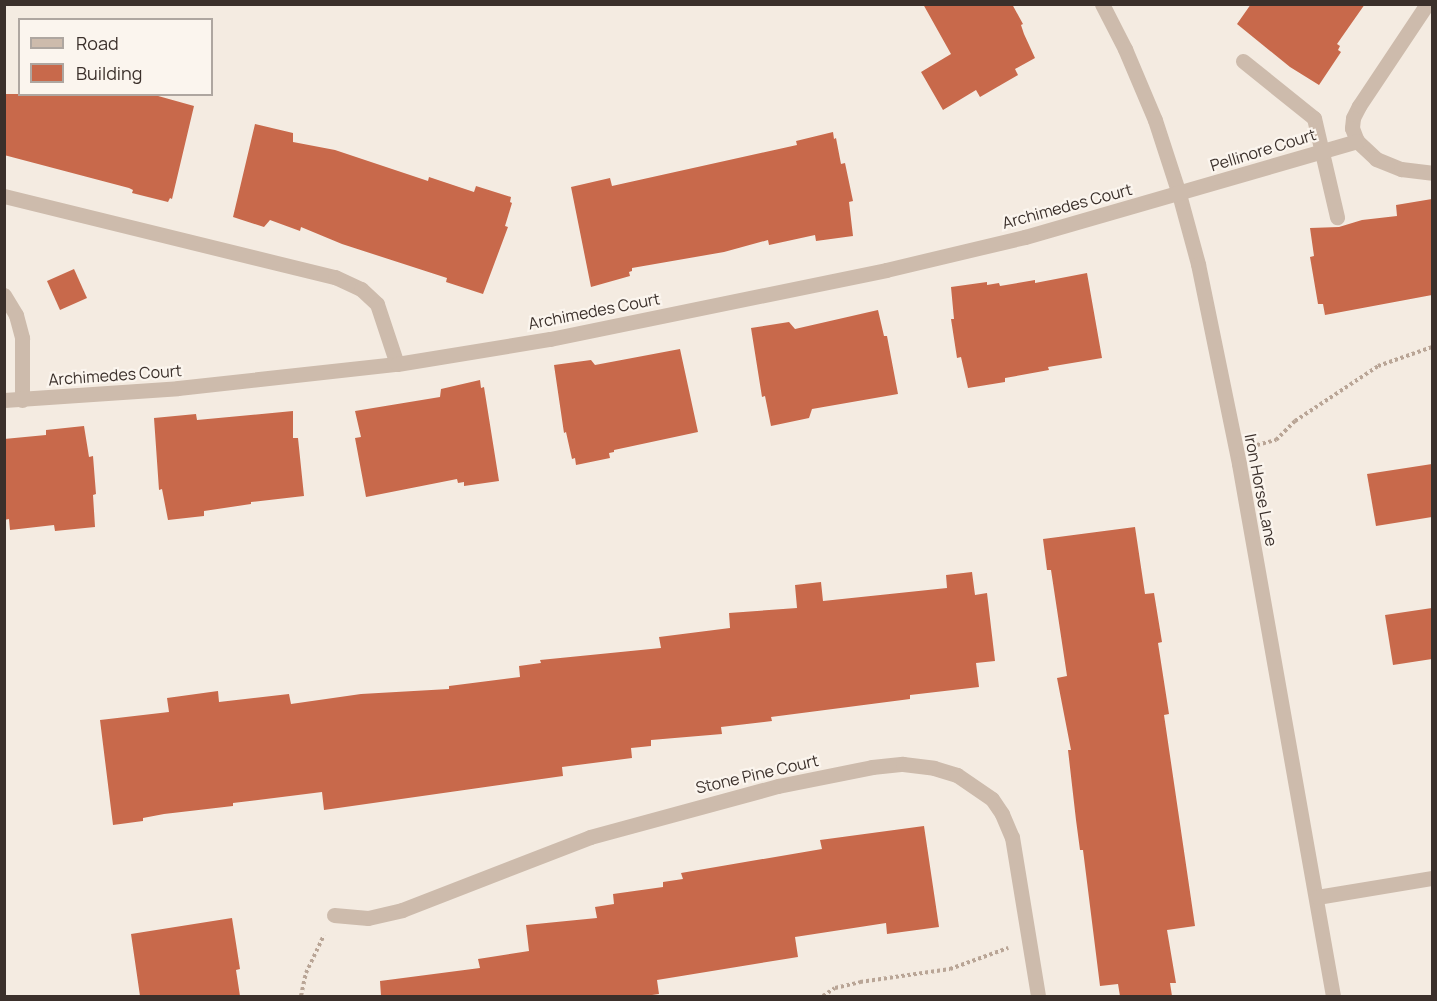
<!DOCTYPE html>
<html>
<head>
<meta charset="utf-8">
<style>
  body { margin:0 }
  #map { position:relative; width:1437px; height:1001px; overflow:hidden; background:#f4ebe1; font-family:Manrope,sans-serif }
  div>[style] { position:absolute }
  .building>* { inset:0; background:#c8694b }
  .path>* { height:4px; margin-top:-2px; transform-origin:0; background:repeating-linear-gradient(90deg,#b9a596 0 3px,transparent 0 6px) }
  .lane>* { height:15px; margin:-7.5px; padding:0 7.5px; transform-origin:7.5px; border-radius:7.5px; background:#cdbbac }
  .street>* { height:15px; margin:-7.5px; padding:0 7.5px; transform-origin:7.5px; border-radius:7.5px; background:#cdbbac }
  span { translate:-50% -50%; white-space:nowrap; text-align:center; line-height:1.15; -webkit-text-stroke:4.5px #fbf5ee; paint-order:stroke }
  .street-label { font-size:16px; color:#3b302b }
  .frame { position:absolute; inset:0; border:6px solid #3b302b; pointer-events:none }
  .legend { position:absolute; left:18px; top:18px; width:195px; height:78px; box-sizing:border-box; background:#fbf5ee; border:2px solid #aea6a0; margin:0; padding:8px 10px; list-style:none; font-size:18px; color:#3b302b }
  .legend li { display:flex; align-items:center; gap:12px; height:30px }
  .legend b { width:30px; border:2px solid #aea6a0 }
</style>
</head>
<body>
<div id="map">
  <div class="building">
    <i style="clip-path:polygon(923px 4px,1012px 4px,1023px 24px,1021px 25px,1024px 34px,1035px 58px,1015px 69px,1018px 75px,980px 97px,976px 90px,943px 110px,921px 72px,951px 54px)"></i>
    <i style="clip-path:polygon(1251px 4px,1365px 4px,1337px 44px,1340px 46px,1338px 50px,1341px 52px,1319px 85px,1290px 67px,1237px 24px)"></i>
    <i style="clip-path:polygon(4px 94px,151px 94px,194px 106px,172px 199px,170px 198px,168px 202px,132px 193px,133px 190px,129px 188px,4px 155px)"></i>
    <i style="clip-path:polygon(255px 124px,293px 133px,293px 142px,335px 150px,428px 181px,429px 177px,474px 192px,476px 186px,511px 197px,510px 202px,512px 203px,505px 226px,508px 227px,483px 294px,446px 282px,447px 278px,342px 244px,301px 227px,300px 231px,270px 220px,264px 227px,233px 217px)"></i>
    <i style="clip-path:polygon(833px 132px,834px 139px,836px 138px,841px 164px,845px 163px,853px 201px,849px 202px,853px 236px,816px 241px,815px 235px,769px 245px,768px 240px,724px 252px,632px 268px,632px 271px,629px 272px,630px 276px,591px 287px,571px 187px,610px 178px,612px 186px,797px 145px,796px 141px)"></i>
    <i style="clip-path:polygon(1432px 199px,1432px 295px,1325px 315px,1323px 304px,1318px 304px,1310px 257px,1314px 256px,1310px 228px,1339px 227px,1362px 220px,1397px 216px,1396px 205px)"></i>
    <i style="clip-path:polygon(74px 269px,87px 298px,60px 310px,47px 281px)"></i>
    <i style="clip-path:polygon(1087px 273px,1102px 358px,1048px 367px,1049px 370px,1005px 378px,1005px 382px,968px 388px,961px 357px,957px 358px,951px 319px,954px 319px,951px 287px,987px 282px,987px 285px,999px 283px,1000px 286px,1035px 280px,1035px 283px)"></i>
    <i style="clip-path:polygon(878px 310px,884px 336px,887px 336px,898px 394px,812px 409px,809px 418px,771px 426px,765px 396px,762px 397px,751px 328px,789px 322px,795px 329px)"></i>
    <i style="clip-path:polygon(680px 349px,698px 432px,614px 450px,614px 452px,609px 453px,610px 458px,576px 465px,575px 458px,572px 459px,566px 432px,564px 433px,554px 365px,591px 360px,595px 365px)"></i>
    <i style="clip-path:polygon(480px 380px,481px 388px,484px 387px,499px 481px,464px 486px,464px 482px,458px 483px,457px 479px,366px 497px,355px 438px,361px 437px,355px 411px,440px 397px,441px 389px)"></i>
    <i style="clip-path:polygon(293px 411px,293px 438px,298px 438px,304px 496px,251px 502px,251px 504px,204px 511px,204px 516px,168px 520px,162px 489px,159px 490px,154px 418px,196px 414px,197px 420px)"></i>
    <i style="clip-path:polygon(84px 426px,89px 457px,93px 456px,96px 494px,93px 495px,95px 527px,55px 531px,54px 525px,10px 530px,9px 519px,4px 520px,4px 439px,46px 435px,46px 430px)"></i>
    <i style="clip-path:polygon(1432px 464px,1432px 517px,1376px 526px,1367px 474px)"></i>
    <i style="clip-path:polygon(1135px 527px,1145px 594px,1154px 593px,1162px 642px,1158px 643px,1169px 714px,1164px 715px,1195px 926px,1167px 930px,1176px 983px,1170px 983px,1172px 996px,1120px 996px,1118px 984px,1100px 986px,1083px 850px,1080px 850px,1076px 820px,1068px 750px,1071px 750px,1057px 678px,1067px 676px,1051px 570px,1047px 570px,1043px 539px)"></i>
    <i style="clip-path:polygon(972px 572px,975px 595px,987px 593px,995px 661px,976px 663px,979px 687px,910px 695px,910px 699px,771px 717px,772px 721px,721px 727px,722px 734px,651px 740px,651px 746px,631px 748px,632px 758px,562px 767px,563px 776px,324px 810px,322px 792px,233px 803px,233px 806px,164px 814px,143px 818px,143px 821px,113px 825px,100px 720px,169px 712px,167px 698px,218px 691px,219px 702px,289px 694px,291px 704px,361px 694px,449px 689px,449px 686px,520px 677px,519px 666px,541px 663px,540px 660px,661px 648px,659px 637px,730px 628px,729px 613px,797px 608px,795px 585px,821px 582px,823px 601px,947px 588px,946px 575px)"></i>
    <i style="clip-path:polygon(1432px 608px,1432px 659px,1393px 665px,1385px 615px)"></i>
    <i style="clip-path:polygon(924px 826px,939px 927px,887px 934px,886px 923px,795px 937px,798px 957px,657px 980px,659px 994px,645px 996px,381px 996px,380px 981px,480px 968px,478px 959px,529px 951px,526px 925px,597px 918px,595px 907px,614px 904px,613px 894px,663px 887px,663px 882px,683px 879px,681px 873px,822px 849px,820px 840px)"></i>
    <i style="clip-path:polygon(232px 918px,240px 969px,236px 970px,240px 996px,140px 996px,131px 934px)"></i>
  </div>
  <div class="path">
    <i style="left:1257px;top:445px;width:20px;rotate:-15deg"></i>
    <i style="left:1276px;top:440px;width:27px;rotate:-45deg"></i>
    <i style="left:1295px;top:421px;width:100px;rotate:-33.5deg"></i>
    <i style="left:1378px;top:366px;width:57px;rotate:-19.4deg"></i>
    <i style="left:301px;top:996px;width:24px;rotate:-78deg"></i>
    <i style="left:306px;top:973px;width:42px;rotate:-64.7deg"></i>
    <i style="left:823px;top:996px;width:14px;rotate:-34deg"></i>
    <i style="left:835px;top:988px;width:26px;rotate:-13deg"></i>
    <i style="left:860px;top:982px;width:91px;rotate:-8.2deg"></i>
    <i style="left:950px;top:969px;width:62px;rotate:-19.9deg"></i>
  </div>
  <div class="lane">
    <i style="left:1243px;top:61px;width:91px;rotate:38.8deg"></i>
    <i style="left:1314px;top:118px;width:102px;rotate:76.9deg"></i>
    <i style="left:4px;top:196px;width:341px;rotate:13.8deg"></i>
    <i style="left:335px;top:277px;width:29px;rotate:25deg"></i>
    <i style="left:361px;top:289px;width:22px;rotate:43deg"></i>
    <i style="left:377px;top:304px;width:63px;rotate:71.6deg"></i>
    <i style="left:4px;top:295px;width:23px;rotate:59deg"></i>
    <i style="left:16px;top:315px;width:24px;rotate:75deg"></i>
    <i style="left:22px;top:338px;width:62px;rotate:90deg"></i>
  </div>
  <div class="street">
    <i style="left:1102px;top:4px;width:51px;rotate:62.9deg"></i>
    <i style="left:1125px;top:49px;width:77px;rotate:67.1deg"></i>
    <i style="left:1155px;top:120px;width:78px;rotate:72deg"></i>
    <i style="left:1179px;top:194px;width:73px;rotate:74.8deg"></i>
    <i style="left:1198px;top:264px;width:204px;rotate:78.4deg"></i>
    <i style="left:1239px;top:464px;width:540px;rotate:79.98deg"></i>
    <i style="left:1427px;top:4px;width:123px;rotate:123.7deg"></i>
    <i style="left:1359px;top:106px;width:13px;rotate:117deg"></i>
    <i style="left:1353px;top:118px;width:10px;rotate:96deg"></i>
    <i style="left:1352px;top:128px;width:14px;rotate:69deg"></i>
    <i style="left:1357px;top:141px;width:26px;rotate:43deg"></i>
    <i style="left:1376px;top:159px;width:27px;rotate:22deg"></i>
    <i style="left:1401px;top:169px;width:31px;rotate:7deg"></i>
    <i style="left:4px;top:400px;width:174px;rotate:-3.9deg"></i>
    <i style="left:178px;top:388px;width:220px;rotate:-6.3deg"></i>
    <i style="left:397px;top:364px;width:155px;rotate:-9.3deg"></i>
    <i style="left:550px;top:339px;width:343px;rotate:-11.6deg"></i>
    <i style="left:886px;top:270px;width:143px;rotate:-13.4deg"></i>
    <i style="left:1025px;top:237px;width:346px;rotate:-16.1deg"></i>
    <i style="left:1317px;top:897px;width:117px;rotate:-9.4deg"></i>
    <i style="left:334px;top:915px;width:34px;rotate:5deg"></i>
    <i style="left:368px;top:918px;width:35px;rotate:-13deg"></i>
    <i style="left:402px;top:910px;width:202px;rotate:-21.2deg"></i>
    <i style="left:590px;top:837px;width:195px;rotate:-15.2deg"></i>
    <i style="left:778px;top:786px;width:96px;rotate:-11.4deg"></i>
    <i style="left:872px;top:767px;width:31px;rotate:-6deg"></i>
    <i style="left:903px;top:764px;width:31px;rotate:7deg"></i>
    <i style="left:934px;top:768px;width:24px;rotate:17deg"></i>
    <i style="left:957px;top:775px;width:42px;rotate:34.4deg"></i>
    <i style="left:992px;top:799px;width:18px;rotate:56deg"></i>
    <i style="left:1002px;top:814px;width:25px;rotate:67deg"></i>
    <i style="left:1012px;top:837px;width:161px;rotate:80.7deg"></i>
  </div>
  <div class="street-label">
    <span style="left:1263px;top:150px;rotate:-17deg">Pellinore Court</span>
    <span style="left:1067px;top:206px;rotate:-15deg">Archimedes Court</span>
    <span style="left:594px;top:311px;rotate:-11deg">Archimedes Court</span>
    <span style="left:115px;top:375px;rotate:-4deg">Archimedes Court</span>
    <span style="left:1261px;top:490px;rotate:79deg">Iron Horse Lane</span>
    <span style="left:757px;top:774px;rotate:-13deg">Stone Pine Court</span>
  </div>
  <div class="frame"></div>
  <ul class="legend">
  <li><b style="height:8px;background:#cdbbac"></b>Road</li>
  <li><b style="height:16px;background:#c8694b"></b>Building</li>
  </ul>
</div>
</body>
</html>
